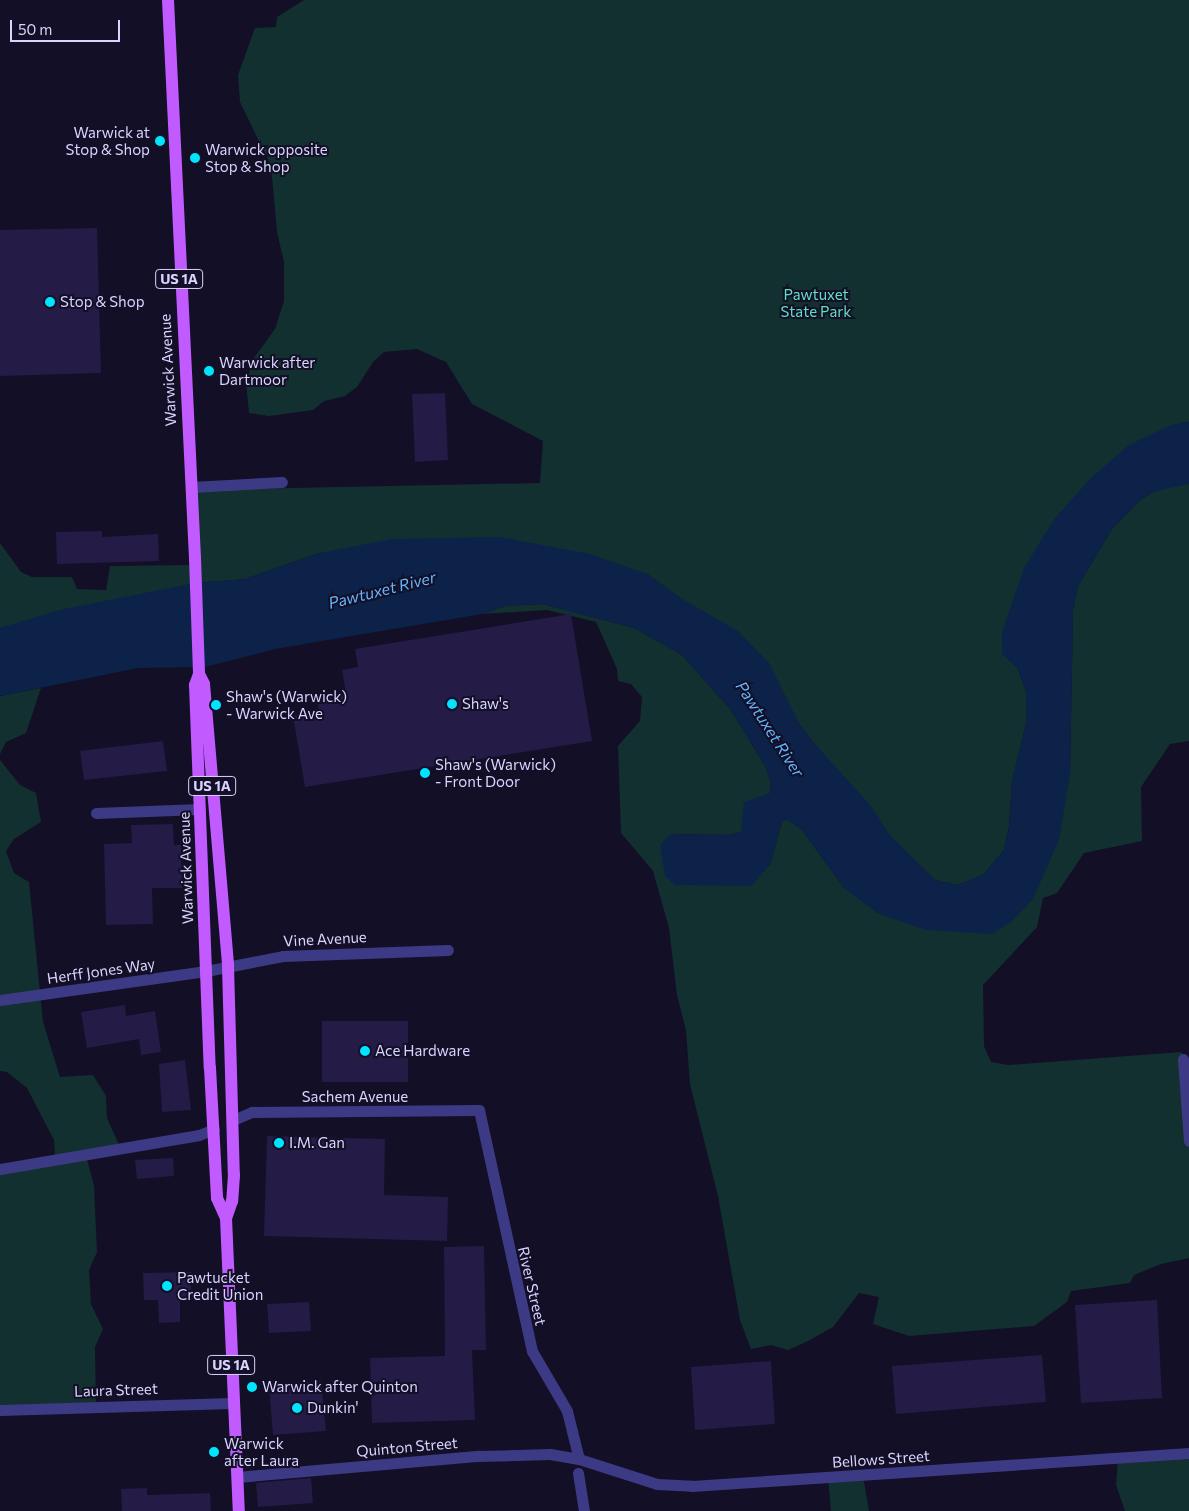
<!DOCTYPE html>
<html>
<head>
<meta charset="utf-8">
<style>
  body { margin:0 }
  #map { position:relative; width:1189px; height:1511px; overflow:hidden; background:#130f26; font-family:Commissioner,sans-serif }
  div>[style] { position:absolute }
  .green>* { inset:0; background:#12302f }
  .water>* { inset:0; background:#0c2248 }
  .building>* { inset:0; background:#241b47 }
  .street>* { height:11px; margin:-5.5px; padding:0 5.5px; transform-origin:5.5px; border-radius:5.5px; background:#3d3a85 }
  .primary>* { height:12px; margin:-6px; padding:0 6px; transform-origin:6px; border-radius:6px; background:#c25bff }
  .dots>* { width:14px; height:14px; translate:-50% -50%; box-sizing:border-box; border:2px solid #130f26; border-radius:50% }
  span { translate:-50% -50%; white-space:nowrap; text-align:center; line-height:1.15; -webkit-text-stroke:4px #130f26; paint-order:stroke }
  .shield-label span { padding:1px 4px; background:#130f26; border:1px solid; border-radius:4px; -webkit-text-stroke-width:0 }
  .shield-label { font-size:14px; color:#d9d4ff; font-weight:700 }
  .poi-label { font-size:15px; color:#d9d4ff }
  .right { translate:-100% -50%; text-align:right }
  .left { translate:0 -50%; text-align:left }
  .park-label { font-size:15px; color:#5fe0c0 }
  .street-label { font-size:15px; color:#d9d4ff }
  .water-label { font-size:16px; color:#62b6ff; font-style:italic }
  .scale { position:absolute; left:10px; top:20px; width:110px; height:22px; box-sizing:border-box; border:2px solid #d9d4ff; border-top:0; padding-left:6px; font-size:15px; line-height:18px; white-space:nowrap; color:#d9d4ff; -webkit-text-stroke:4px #130f26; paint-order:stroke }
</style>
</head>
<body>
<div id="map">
  <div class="green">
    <i style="clip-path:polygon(304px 0,1189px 0,1189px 422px,1180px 423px,1018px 669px,1026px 692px,1026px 724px,1012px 781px,1009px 826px,1004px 850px,984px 874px,958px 885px,935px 880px,891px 837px,813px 742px,798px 722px,768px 662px,647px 574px,319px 553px,245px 579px,195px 583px,0 628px,0 543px,21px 572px,32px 577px,72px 577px,77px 589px,106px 590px,110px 566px,194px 565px,194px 490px,540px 483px,543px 441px,472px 404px,446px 362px,417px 349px,384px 352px,373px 362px,357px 387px,345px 396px,324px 401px,313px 410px,269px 416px,249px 413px,246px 382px,254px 358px,275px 329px,284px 301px,284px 262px,277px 232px,271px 166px,240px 102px,238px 75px,255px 28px,276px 27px,277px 17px)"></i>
    <i style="clip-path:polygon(1183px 484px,1189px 484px,1189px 741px,1170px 744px,1141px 787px,1142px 841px,1084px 853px,1057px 893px,1043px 898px,1037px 927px,983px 985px,984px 1046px,991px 1062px,1008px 1065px,1181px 1052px,1185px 1056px,1189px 1118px,1189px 1258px,1161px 1264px,1134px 1275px,1130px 1283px,1071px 1291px,1067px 1302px,1034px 1326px,909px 1336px,873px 1324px,879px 1297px,859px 1293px,833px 1327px,808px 1341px,788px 1350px,771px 1345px,751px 1349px,740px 1320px,718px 1196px,690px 1084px,686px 1030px,677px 995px,669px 928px,653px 871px,621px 833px,618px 746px,640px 721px,642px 697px,631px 684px,618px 681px,617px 669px,596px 622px,547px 610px,482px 614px,505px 606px,543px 604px,634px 628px,682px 655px,731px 710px,765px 766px,771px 783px,770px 793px,741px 832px,729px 835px,670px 834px,770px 865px,782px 822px,787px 819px,802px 830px,844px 888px,992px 934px,1070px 774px,1073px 610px,1078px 586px,1112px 529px,1140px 500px,1155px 491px)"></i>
    <i style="clip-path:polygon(41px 688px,26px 733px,6px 742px,0 754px,0 696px)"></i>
    <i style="clip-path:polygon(0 760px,20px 785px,36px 793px,41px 822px,14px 839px,6px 851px,14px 873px,29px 882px,43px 1022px,60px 1077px,93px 1075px,106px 1096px,107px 1118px,120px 1147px,86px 1155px,94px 1186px,97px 1252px,89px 1270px,91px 1304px,103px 1329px,95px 1347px,96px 1410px,0 1416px,0 1168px,55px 1157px,54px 1140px,27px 1088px,7px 1072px,0 1071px)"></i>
    <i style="clip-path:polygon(1189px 1451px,1189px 1511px,1125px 1511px,1116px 1485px,1118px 1458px)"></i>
    <i style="clip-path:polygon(863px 1476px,869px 1511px,831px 1511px,828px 1478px)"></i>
  </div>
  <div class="water">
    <i style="clip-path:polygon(1189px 422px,1189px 484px,1155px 491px,1140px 500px,1112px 529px,1078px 586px,1073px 610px,1070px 774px,1059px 840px,1033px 899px,1011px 922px,992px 934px,926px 930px,877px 913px,844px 888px,802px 830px,787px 819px,782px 822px,770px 865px,751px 886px,675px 885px,665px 876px,660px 845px,670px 834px,729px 835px,741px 832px,744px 802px,770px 793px,771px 783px,765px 766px,731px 710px,682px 655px,634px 628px,543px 604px,505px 606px,482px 614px,275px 649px,205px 667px,138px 668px,0 696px,0 628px,59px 610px,195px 583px,245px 579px,319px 553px,392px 539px,500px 537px,590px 554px,647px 574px,679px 597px,738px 631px,768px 662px,798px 722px,813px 742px,871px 806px,891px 837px,935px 880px,958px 885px,984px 874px,1004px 850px,1009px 827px,1012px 781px,1026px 724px,1026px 692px,1018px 669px,1002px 654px,1002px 632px,1024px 568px,1055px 518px,1092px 477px,1129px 445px,1171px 425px)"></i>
  </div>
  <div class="building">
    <i style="clip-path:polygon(97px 228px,101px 373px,0 376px,0 230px)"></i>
    <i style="clip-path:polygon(445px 393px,448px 460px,415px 462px,412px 394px)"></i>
    <i style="clip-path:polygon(102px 531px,102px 537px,158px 534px,159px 561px,57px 564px,56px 532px)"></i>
    <i style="clip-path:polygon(571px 614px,592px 741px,305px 787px,293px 716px,319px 712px,317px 697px,346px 693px,342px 670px,358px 667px,355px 649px)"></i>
    <i style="clip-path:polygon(163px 741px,167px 771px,84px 780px,80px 751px)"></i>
    <i style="clip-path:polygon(173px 824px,174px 845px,181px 845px,182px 888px,152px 888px,153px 924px,106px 925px,104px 844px,132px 843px,131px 825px)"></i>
    <i style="clip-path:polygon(125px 1005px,126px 1016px,155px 1011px,161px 1052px,141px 1055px,139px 1039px,87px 1048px,81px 1012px)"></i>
    <i style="clip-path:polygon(322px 1021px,408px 1021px,408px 1082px,322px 1082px)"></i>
    <i style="clip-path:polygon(185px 1060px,191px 1110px,162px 1112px,159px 1064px)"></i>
    <i style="clip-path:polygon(267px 1136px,385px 1139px,384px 1195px,448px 1197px,447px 1241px,264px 1236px)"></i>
    <i style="clip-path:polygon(173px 1158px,174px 1176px,137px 1179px,135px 1160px)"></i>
    <i style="clip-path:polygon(484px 1246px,486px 1350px,472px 1350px,475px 1420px,372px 1423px,370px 1358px,445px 1356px,444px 1247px)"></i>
    <i style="clip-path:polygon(191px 1272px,191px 1300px,180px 1301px,180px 1322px,159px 1323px,158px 1300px,144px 1300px,143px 1273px)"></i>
    <i style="clip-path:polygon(1157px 1300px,1162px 1398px,1081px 1403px,1075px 1305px)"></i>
    <i style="clip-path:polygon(309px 1302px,311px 1331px,269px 1333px,267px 1304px)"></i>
    <i style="clip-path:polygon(1042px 1355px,1046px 1402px,896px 1414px,892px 1366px)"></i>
    <i style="clip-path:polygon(771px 1361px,775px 1424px,695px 1430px,691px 1367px)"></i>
    <i style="clip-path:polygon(321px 1381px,326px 1431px,273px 1435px,269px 1385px)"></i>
    <i style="clip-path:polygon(311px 1478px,313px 1503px,258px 1507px,256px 1483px)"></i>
    <i style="clip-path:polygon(147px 1488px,147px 1495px,210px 1493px,211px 1511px,122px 1511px,121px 1489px)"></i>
  </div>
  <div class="street">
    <i style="left:191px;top:487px;width:91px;rotate:-3.1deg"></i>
    <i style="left:96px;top:813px;width:104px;rotate:-2.2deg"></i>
    <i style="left:0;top:1000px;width:208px;rotate:-8deg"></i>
    <i style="left:206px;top:971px;width:78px;rotate:-11deg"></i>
    <i style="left:283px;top:956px;width:165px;rotate:-2.1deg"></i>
    <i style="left:1183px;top:1059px;width:82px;rotate:85.8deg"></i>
    <i style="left:233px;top:1120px;width:21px;rotate:-23deg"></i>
    <i style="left:252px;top:1112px;width:227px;rotate:-0.5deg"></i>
    <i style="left:479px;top:1110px;width:247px;rotate:77.6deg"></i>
    <i style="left:532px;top:1351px;width:69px;rotate:59.7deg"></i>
    <i style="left:567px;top:1411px;width:49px;rotate:76deg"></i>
    <i style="left:0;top:1169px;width:202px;rotate:-9.7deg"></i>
    <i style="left:199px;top:1135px;width:16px;rotate:-22deg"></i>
    <i style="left:0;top:1410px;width:232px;rotate:-1.7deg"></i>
    <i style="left:578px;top:1473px;width:38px;rotate:81deg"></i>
    <i style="left:237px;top:1477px;width:243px;rotate:-5deg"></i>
    <i style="left:479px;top:1456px;width:71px;rotate:-1.6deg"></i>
    <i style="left:550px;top:1454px;width:29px;rotate:10deg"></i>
    <i style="left:579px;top:1459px;width:82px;rotate:17.8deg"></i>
    <i style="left:657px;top:1484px;width:35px;rotate:3deg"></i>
    <i style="left:692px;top:1486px;width:498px;rotate:-3.8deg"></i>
  </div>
  <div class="primary">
    <i style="left:168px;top:0;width:559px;rotate:87.23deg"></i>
    <i style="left:195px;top:558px;width:116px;rotate:88deg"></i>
    <i style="left:199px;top:674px;width:12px;rotate:110deg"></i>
    <i style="left:195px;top:685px;width:383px;rotate:87.8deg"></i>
    <i style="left:210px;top:1068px;width:130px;rotate:86.9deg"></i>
    <i style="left:217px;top:1198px;width:22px;rotate:66deg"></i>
    <i style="left:199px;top:674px;width:11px;rotate:63deg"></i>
    <i style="left:204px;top:684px;width:283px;rotate:85.1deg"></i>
    <i style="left:228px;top:966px;width:209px;rotate:88.4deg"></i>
    <i style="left:234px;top:1175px;width:26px;rotate:94deg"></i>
    <i style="left:232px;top:1201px;width:18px;rotate:109deg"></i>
    <i style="left:226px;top:1218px;width:293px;rotate:87.5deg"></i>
  </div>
  <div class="dots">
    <i style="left:160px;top:141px;background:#00e5ff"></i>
    <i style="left:195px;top:158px;background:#00e5ff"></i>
    <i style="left:50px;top:302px;background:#00e5ff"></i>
    <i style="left:209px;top:371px;background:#00e5ff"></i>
    <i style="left:452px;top:704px;background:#00e5ff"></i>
    <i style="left:216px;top:705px;background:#00e5ff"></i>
    <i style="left:425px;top:773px;background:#00e5ff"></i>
    <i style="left:365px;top:1051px;background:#00e5ff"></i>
    <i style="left:279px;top:1143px;background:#00e5ff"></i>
    <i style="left:167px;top:1286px;background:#00e5ff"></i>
    <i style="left:252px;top:1387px;background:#00e5ff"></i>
    <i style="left:297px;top:1408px;background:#00e5ff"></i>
    <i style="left:214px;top:1452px;background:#00e5ff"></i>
  </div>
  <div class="shield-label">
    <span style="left:179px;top:279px">US 1A</span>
    <span style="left:212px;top:786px">US 1A</span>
    <span style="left:231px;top:1365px">US 1A</span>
  </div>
  <div class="poi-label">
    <span class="right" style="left:150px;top:141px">Warwick at<br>Stop &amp; Shop</span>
    <span class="left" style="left:205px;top:158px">Warwick opposite<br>Stop &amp; Shop</span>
    <span class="left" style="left:60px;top:302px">Stop &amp; Shop</span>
    <span class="left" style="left:219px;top:371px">Warwick after<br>Dartmoor</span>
    <span class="left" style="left:226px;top:705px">Shaw's (Warwick)<br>- Warwick Ave</span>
    <span class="left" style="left:462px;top:704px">Shaw's</span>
    <span class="left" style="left:435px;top:773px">Shaw's (Warwick)<br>- Front Door</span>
    <span class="left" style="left:375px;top:1051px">Ace Hardware</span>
    <span class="left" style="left:289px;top:1143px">I.M. Gan</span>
    <span class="left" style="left:177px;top:1286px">Pawtucket<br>Credit Union</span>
    <span class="left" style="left:262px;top:1387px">Warwick after Quinton</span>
    <span class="left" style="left:307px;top:1408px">Dunkin'</span>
    <span class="left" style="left:224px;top:1452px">Warwick<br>after Laura</span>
  </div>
  <div class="park-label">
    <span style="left:816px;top:303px">Pawtuxet<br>State Park</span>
  </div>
  <div class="street-label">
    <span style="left:168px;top:370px;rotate:-93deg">Warwick Avenue</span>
    <span style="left:186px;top:868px;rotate:-92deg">Warwick Avenue</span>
    <span style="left:325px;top:939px;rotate:-3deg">Vine Avenue</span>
    <span style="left:101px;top:971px;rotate:-8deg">Herff Jones Way</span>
    <span style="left:355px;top:1097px">Sachem Avenue</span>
    <span style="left:532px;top:1286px;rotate:77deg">River Street</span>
    <span style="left:116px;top:1390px;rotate:-2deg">Laura Street</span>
    <span style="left:407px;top:1447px;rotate:-5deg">Quinton Street</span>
    <span style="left:881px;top:1459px;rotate:-4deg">Bellows Street</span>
  </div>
  <div class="water-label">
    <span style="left:382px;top:590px;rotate:-14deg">Pawtuxet River</span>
    <span style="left:770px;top:729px;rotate:57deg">Pawtuxet River</span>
  </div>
  <div class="scale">50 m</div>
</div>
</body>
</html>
